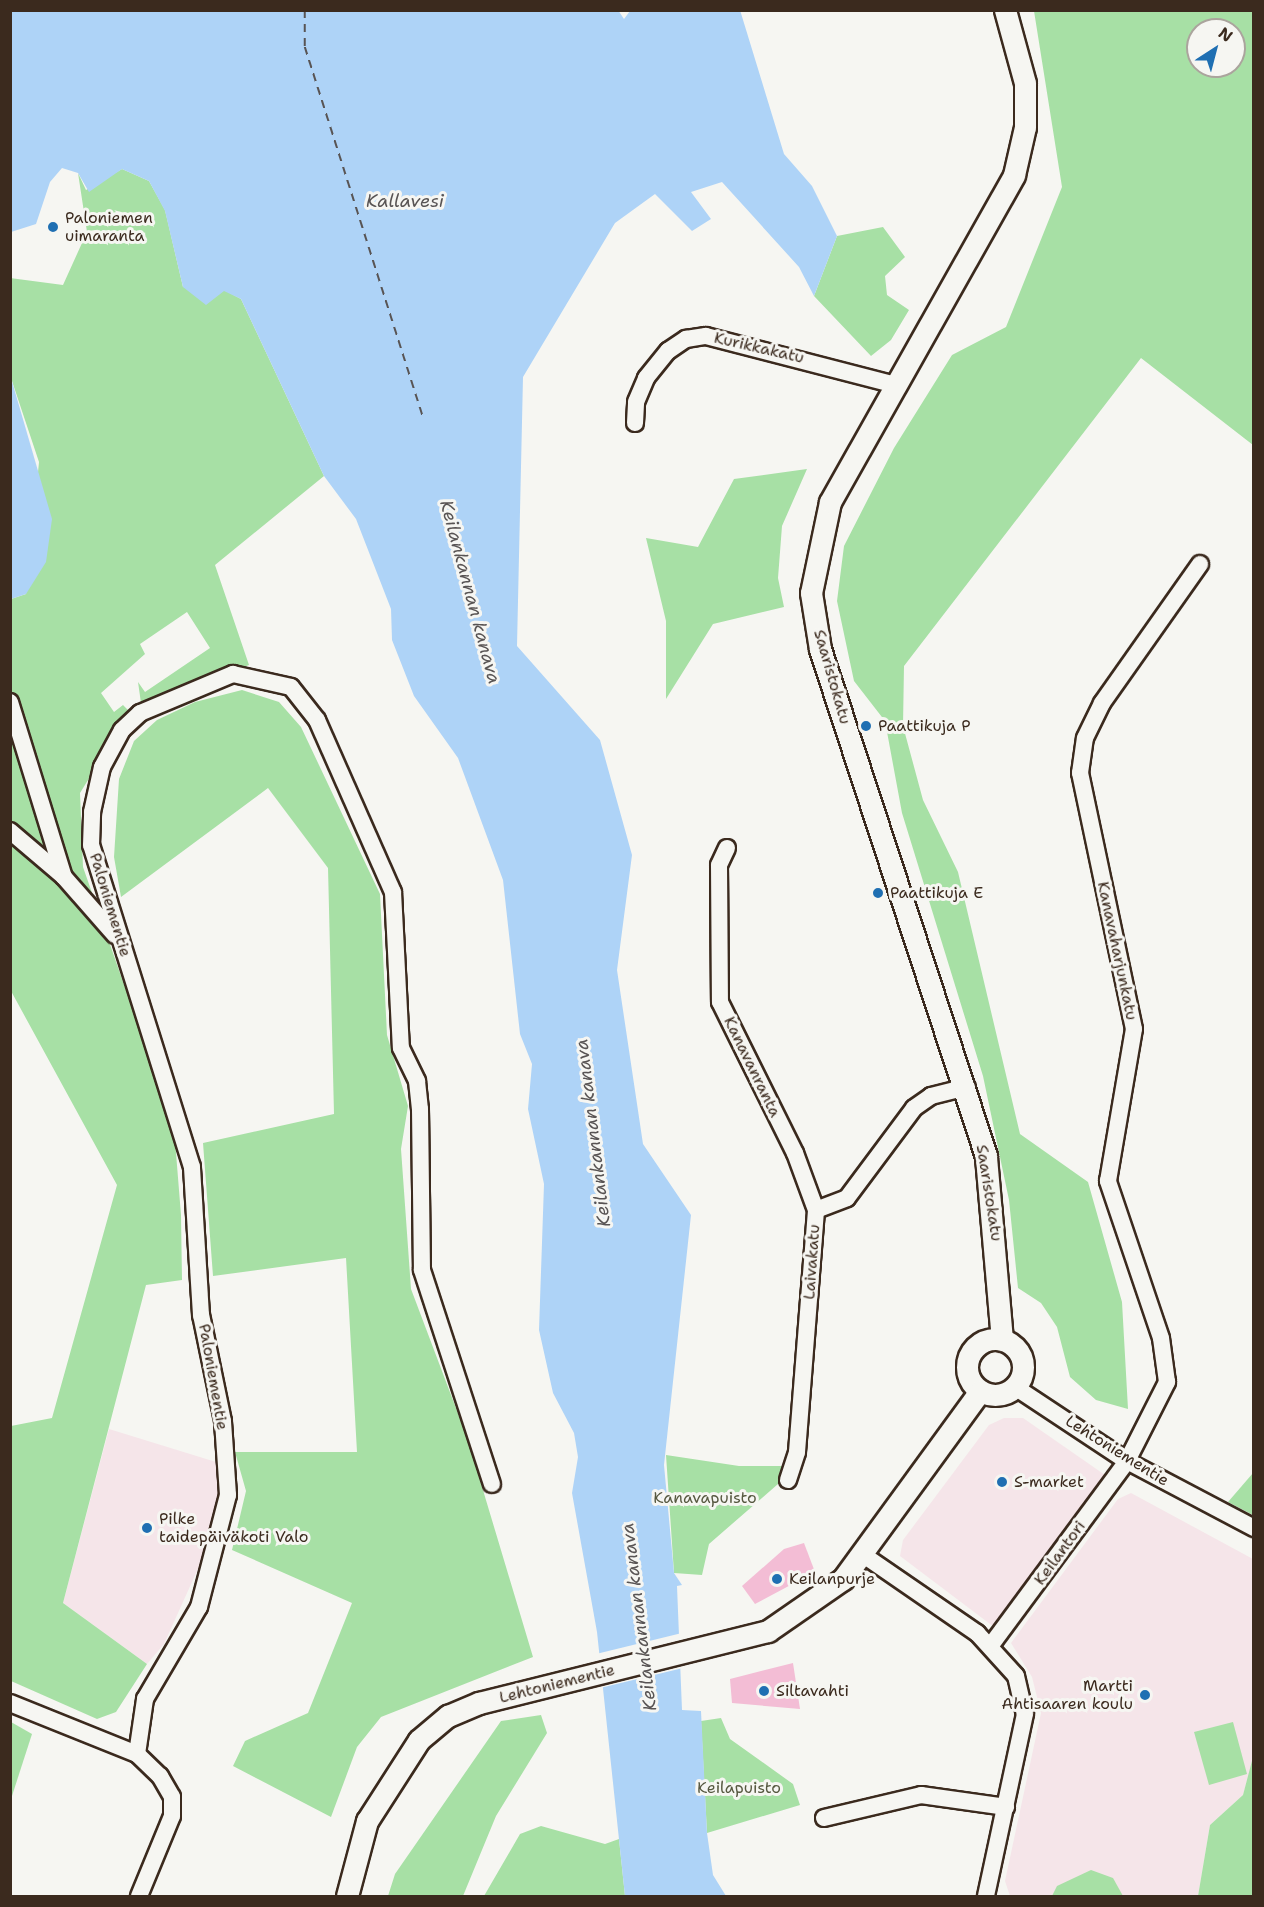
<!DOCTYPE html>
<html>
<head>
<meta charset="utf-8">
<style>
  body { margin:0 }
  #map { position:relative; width:1264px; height:1907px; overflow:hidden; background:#f6f6f2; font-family:"Shantell Sans",sans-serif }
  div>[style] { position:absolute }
  .built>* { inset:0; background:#f5e5e9 }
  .green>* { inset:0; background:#a7e0a5 }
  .water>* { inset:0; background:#aed3f7 }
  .pier>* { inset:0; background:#f6f6f2 }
  .ferry>* { height:1.5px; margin-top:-0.75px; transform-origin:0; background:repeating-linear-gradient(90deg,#585454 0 8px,transparent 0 14px) }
  .building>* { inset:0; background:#f3bdd5 }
  .roads { filter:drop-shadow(2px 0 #3b2a1e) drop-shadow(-2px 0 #3b2a1e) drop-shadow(0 2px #3b2a1e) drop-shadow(0 -2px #3b2a1e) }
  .minor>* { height:16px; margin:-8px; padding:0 8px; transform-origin:8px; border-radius:8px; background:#f6f6f2 }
  .major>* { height:21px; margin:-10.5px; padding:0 10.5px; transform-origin:10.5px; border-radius:10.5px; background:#f6f6f2 }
  .major>.ring { margin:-10.5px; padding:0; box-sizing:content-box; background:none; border:21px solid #f6f6f2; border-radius:50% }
  .dots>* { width:16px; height:16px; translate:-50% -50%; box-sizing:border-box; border:3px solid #f6f6f2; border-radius:50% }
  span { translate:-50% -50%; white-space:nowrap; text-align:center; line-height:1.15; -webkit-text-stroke:6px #f6f6f2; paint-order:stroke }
  .poi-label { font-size:16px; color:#3b2a1e }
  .left { translate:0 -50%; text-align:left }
  .right { translate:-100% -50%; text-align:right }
  .street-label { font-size:16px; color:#3b2a1e }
  .park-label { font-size:16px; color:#565840 }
  .water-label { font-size:18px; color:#585454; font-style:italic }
  .frame { position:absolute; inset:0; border:12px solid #3b2a1e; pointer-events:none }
  .north { position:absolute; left:1186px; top:18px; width:60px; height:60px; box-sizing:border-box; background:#f6f6f2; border:2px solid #aba49d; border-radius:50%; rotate:36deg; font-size:16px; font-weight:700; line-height:24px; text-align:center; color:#3b2a1e }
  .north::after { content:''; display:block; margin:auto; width:21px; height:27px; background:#1f6fb2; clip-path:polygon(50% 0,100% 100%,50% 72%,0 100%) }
</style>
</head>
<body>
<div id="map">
  <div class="built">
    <i style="clip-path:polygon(1004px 1418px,1023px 1418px,1105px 1475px,994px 1627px,900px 1556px,903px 1540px,989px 1425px)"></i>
    <i style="clip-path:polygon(109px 1429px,216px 1462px,221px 1493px,201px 1562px,164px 1644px,147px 1664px,63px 1603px)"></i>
    <i style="clip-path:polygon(1131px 1493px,1253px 1559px,1254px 1757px,1243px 1795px,1210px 1825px,1198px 1896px,1010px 1896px,1005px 1881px,1041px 1713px,1032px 1677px,1011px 1643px,1118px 1499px)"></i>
  </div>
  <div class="green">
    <i style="clip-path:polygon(evenodd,1034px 11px,1253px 11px,1253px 445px,1141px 358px,904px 666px,903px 726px,923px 800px,958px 872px,1020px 1134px,1088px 1182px,1122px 1302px,1128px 1409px,1096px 1400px,1070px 1377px,1057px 1327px,1041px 1303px,1018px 1288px,1009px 1200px,983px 1076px,902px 813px,885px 721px,854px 681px,837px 601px,844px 546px,894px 448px,952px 355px,1006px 327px,1062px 187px,1034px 11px,1198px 30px,1234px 30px,1234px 66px,1198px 66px,1198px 30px)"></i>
    <i style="clip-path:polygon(122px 169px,149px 181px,165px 210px,183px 287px,224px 290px,241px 299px,324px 476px,215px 565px,249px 665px,141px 703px,138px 682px,145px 692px,210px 648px,187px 612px,140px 644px,145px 654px,101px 693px,114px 712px,123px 705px,130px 712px,80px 793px,83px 867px,174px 1128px,181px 1215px,182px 1280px,146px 1285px,63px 1603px,147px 1664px,116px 1712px,97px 1719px,11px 1681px,11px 1426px,52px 1418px,117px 1185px,11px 991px,11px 599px,26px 594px,39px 462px,11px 378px,10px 278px,63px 285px,87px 232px,78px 173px,86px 190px)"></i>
    <i style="clip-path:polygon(883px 227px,905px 257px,885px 276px,887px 295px,909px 310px,891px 340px,871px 356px,814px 296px,837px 236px)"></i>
    <i style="clip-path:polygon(807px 469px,782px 526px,778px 578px,784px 607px,713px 624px,666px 699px,666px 621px,646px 538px,698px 547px,734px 479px)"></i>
    <i style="clip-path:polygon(242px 690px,279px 702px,301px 727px,380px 894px,387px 1035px,408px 1106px,401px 1149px,411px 1289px,468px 1440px,533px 1657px,381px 1717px,357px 1747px,331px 1817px,233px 1766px,245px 1741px,308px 1713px,352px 1603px,232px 1550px,246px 1491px,235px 1452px,357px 1452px,346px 1258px,213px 1276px,203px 1143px,334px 1114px,328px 868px,268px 788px,121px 897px,114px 857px,119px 779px,134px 741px,157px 720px,195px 702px)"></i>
    <i style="clip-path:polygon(666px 1455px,739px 1466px,789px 1466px,778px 1484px,709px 1544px,702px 1575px,674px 1573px)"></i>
    <i style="clip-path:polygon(1253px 1473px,1253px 1515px,1228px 1502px)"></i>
    <i style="clip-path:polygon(541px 1715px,547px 1733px,496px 1816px,463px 1896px,388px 1896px,395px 1874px,501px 1721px)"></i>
    <i style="clip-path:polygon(721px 1718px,730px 1739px,793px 1784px,800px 1805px,707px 1833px,701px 1721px)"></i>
    <i style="clip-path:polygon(11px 1722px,32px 1734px,11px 1799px)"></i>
    <i style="clip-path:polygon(1233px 1722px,1247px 1774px,1209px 1785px,1194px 1732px)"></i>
    <i style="clip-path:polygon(1253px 1757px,1253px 1896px,1198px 1896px,1210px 1825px,1243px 1795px)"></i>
    <i style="clip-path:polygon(541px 1826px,605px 1844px,619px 1839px,625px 1896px,484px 1896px,520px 1834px)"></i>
    <i style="clip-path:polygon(1091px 1870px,1113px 1878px,1123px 1896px,1052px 1896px,1057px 1886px)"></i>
  </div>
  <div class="water">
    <i style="clip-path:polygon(618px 10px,624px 19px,630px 11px,740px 10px,784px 154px,812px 186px,837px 236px,814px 296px,799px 267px,722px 182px,691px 192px,711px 219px,692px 231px,655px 194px,615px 223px,523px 377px,517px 646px,600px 740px,632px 855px,617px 970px,643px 1144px,691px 1215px,664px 1465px,674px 1573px,682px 1585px,677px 1586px,682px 1710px,701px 1711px,707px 1833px,713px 1875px,726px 1896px,625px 1896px,597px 1632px,572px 1493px,578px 1457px,574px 1433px,553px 1393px,539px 1330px,544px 1184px,528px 1109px,532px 1064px,520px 1034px,503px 880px,458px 758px,414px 696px,392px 640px,391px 609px,356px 519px,324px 476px,241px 299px,224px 291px,206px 305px,183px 287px,165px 211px,149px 181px,122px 169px,89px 192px,78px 173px,62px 168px,50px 182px,36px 224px,11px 232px,11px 11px)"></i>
    <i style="clip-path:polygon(11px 378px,52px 519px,46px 562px,26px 594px,11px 599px)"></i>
  </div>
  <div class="pier">
    <i style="clip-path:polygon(682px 1633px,683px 1668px,600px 1688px,596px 1654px)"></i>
  </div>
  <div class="ferry">
    <i style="left:305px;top:10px;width:37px;rotate:90deg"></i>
    <i style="left:305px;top:47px;width:388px;rotate:72.3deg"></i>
  </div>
  <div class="building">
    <i style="clip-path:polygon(804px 1543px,815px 1572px,755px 1604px,742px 1586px,784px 1549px)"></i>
    <i style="clip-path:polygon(793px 1663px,800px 1709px,732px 1703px,730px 1679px)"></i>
  </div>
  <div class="roads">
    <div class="minor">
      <i style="left:635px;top:423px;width:21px;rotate:-87deg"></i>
      <i style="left:636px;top:402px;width:26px;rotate:-67deg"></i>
      <i style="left:646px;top:378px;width:35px;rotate:-51deg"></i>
      <i style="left:668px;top:351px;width:22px;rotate:-34deg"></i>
      <i style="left:686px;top:339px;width:20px;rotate:-9deg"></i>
      <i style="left:706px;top:336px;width:196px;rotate:14.5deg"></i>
      <i style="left:10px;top:702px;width:183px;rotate:72.9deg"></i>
      <i style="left:10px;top:831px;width:71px;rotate:40.4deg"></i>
      <i style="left:64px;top:877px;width:77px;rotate:48.7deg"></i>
      <i style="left:727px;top:848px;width:19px;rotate:115deg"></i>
      <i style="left:719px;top:865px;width:137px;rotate:89.6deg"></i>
      <i style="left:720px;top:1002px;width:169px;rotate:63.6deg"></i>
      <i style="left:795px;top:1153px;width:61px;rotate:69.8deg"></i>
      <i style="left:1015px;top:1387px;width:134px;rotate:33.5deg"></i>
      <i style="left:1127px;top:1461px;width:144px;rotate:27.8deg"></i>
      <i style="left:788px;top:1480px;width:29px;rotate:-72deg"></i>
      <i style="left:797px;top:1452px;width:243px;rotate:-85.5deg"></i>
      <i style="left:816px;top:1210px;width:33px;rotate:-21deg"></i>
      <i style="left:847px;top:1198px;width:112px;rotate:-53.3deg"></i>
      <i style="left:914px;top:1108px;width:21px;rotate:-35deg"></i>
      <i style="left:931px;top:1096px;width:37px;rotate:-14deg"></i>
      <i style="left:862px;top:1554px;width:140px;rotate:34.5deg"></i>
      <i style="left:977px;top:1633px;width:58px;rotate:47.8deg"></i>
      <i style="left:1016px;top:1676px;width:39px;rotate:77deg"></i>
      <i style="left:1025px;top:1714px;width:186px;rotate:102.1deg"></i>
      <i style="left:991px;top:1645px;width:229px;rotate:-53.5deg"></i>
      <i style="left:1127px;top:1461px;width:89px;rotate:-63.1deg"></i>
      <i style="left:1167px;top:1382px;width:44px;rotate:-97.8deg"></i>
      <i style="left:1161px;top:1338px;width:166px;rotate:-108.7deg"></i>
      <i style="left:1108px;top:1181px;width:154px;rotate:-80.3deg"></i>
      <i style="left:1134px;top:1029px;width:262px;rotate:-101.9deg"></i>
      <i style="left:1080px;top:773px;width:35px;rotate:-82deg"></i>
      <i style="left:1085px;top:738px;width:39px;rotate:-64deg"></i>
      <i style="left:1102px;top:703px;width:170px;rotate:-54.8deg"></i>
      <i style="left:10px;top:1703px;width:137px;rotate:21.9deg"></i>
      <i style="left:137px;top:1754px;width:32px;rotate:44deg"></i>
      <i style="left:160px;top:1776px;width:24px;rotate:60deg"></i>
      <i style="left:172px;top:1797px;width:19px;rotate:90deg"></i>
      <i style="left:172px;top:1816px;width:87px;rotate:112.4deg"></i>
      <i style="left:137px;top:1754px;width:56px;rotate:-81.7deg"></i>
      <i style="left:145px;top:1699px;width:107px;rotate:-59.6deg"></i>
      <i style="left:199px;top:1607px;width:116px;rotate:-75.5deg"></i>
      <i style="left:228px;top:1495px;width:74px;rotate:-93.9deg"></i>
      <i style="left:223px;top:1421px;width:108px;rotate:-101.7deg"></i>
      <i style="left:201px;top:1315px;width:148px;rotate:-93.5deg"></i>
      <i style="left:192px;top:1167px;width:337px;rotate:-107.4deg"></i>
      <i style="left:91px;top:845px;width:33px;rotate:-88deg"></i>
      <i style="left:92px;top:812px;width:46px;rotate:-77.5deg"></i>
      <i style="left:102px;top:767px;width:42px;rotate:-61.6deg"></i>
      <i style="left:122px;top:730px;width:25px;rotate:-43deg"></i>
      <i style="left:140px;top:713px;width:101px;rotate:-22.8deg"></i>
      <i style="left:233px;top:674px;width:59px;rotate:12.6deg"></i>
      <i style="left:291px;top:687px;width:42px;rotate:51.8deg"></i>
      <i style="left:317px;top:720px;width:188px;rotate:66.2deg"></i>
      <i style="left:393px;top:892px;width:156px;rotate:87.1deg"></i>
      <i style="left:401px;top:1048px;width:37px;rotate:64deg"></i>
      <i style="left:417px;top:1081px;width:28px;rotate:84deg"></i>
      <i style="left:420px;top:1109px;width:161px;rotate:89.3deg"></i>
      <i style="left:422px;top:1270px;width:225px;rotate:71.9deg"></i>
      <i style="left:824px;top:1818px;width:100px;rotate:-13.3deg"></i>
      <i style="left:921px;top:1795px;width:86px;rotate:8deg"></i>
    </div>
    <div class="major">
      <i class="ring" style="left:967px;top:1339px;width:35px;height:35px"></i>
      <i style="left:1002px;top:1340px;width:185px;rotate:-95deg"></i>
      <i style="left:986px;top:1156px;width:533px;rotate:-108.13deg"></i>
      <i style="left:820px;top:649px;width:57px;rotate:-99.1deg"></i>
      <i style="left:811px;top:593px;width:93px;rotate:-78.2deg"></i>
      <i style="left:830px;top:502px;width:375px;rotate:-60.6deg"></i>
      <i style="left:1014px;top:175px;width:49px;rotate:-77.1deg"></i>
      <i style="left:1025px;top:127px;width:44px;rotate:-90deg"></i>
      <i style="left:1025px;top:83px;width:76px;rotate:-105.3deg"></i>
      <i style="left:347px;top:1896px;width:78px;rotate:-75.1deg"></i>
      <i style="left:367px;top:1821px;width:96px;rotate:-57.3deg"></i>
      <i style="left:419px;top:1740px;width:38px;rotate:-40deg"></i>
      <i style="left:448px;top:1716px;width:34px;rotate:-23deg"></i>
      <i style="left:479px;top:1703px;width:298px;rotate:-14deg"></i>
      <i style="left:768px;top:1631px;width:91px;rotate:-34.7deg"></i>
      <i style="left:843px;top:1579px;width:233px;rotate:-53.9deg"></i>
    </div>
  </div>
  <div class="dots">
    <i style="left:53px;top:227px;background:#1f6fb2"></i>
    <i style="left:866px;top:726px;background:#1f6fb2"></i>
    <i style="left:878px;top:893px;background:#1f6fb2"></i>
    <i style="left:1002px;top:1482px;background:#1f6fb2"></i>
    <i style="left:147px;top:1528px;background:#1f6fb2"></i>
    <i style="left:777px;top:1579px;background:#1f6fb2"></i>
    <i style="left:764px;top:1691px;background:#1f6fb2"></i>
    <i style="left:1145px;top:1695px;background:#1f6fb2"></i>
  </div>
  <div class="poi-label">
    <span class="left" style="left:65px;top:227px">Paloniemen<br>uimaranta</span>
    <span class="left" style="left:878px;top:726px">Paattikuja P</span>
    <span class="left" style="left:890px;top:893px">Paattikuja E</span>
    <span class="left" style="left:1014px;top:1482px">S-market</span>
    <span class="left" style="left:159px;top:1528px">Pilke<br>taidepäiväkoti Valo</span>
    <span class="left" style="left:789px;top:1579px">Keilanpurje</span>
    <span class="right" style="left:1133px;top:1695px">Martti<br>Ahtisaaren koulu</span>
    <span class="left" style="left:776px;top:1691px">Siltavahti</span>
  </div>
  <div class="street-label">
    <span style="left:759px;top:348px;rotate:13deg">Kurikkakatu</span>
    <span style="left:832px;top:677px;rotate:74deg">Saaristokatu</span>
    <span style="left:110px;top:905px;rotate:73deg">Paloniementie</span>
    <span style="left:1117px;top:951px;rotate:78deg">Kanavaharjunkatu</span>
    <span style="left:752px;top:1067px;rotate:64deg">Kanavanranta</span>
    <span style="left:989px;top:1193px;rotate:81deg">Saaristokatu</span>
    <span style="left:812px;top:1262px;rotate:-86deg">Laivakatu</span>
    <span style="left:213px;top:1377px;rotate:80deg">Paloniementie</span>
    <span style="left:1117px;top:1451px;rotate:32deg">Lehtoniementie</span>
    <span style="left:1060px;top:1553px;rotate:-54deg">Keilantori</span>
    <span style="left:557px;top:1684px;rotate:-14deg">Lehtoniementie</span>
  </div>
  <div class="park-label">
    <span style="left:705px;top:1498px">Kanavapuisto</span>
    <span style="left:739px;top:1788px">Keilapuisto</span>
  </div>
  <div class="water-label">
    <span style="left:405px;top:201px">Kallavesi</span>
    <span style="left:470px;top:592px;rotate:75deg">Keilankannan kanava</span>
    <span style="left:593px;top:1133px;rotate:-97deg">Keilankannan kanava</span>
    <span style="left:639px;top:1617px;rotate:-97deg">Keilankannan kanava</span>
  </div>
  <div class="frame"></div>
  <div class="north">N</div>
</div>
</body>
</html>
